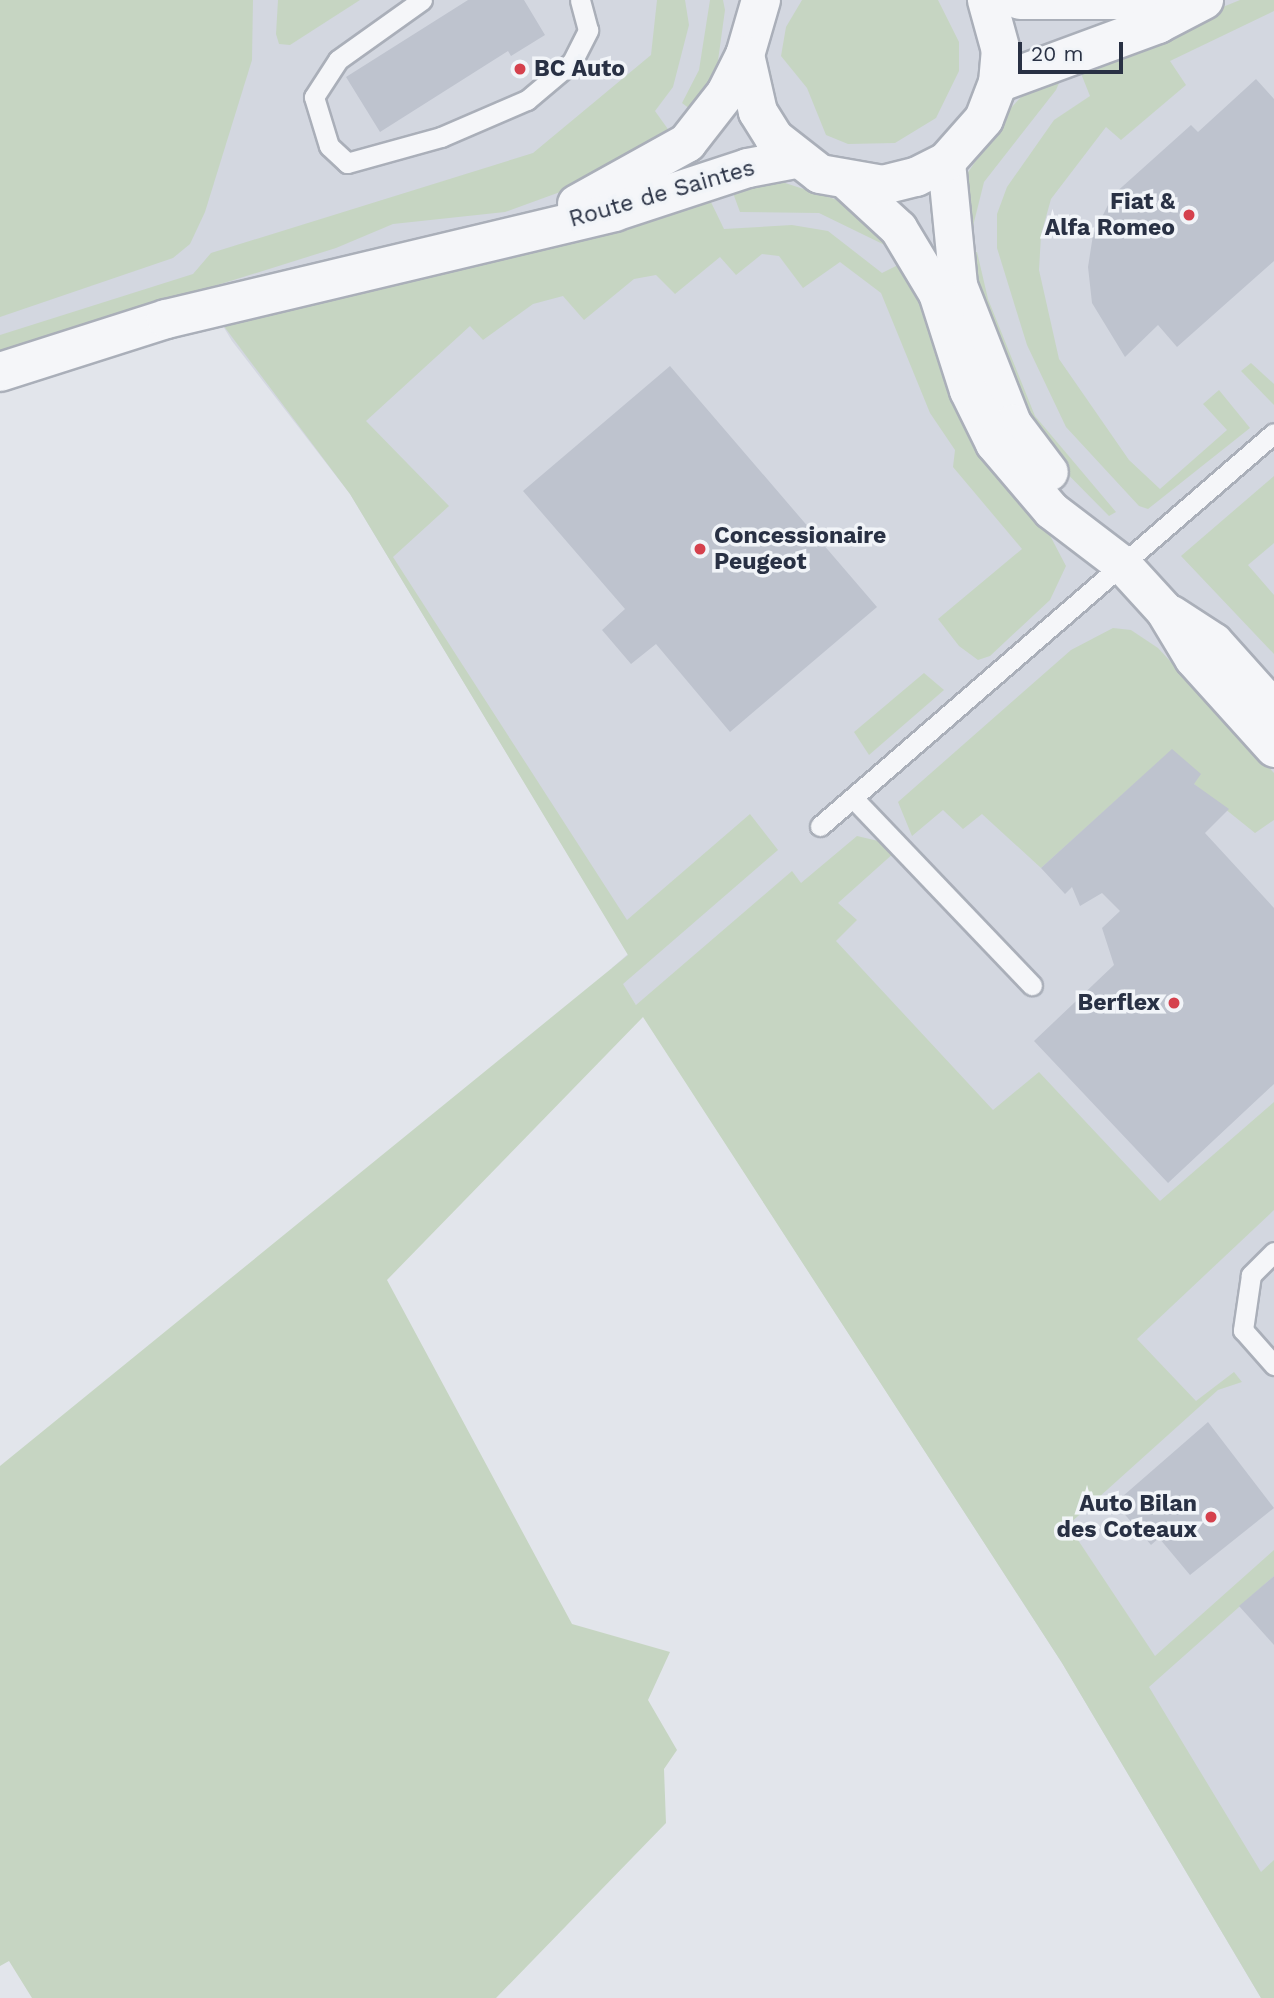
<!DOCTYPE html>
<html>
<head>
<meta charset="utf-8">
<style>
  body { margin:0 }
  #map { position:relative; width:1274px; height:1998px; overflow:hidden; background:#e2e5eb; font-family:"Work Sans",sans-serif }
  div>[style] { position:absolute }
  .built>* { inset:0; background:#d3d7e0 }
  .green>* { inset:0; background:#c6d5c2 }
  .building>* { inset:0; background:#bec3ce }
  .roads { filter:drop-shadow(2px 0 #aaafb9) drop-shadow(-2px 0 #aaafb9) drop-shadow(0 2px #aaafb9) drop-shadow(0 -2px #aaafb9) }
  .service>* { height:19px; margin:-9.5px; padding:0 9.5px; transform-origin:9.5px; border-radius:9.5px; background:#f5f6f9 }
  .minor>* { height:37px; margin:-18.5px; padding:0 18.5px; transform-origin:18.5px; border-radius:18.5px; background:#f5f6f9 }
  .tertiary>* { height:38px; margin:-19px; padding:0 19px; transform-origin:19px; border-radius:19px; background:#f5f6f9 }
  .dots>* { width:19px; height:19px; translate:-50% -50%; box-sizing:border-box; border:4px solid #f1f4f8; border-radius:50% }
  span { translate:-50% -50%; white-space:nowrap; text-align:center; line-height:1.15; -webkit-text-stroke:7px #f1f4f8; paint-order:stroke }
  .poi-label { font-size:23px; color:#293144; font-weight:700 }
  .left { translate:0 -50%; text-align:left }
  .right { translate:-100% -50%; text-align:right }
  .street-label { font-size:23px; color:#293144 }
  .scale { position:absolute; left:1018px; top:42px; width:105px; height:32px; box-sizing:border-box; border:4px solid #293144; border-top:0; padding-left:9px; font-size:21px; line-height:24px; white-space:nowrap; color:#293144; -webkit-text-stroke:5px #f1f4f8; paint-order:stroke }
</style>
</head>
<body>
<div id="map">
  <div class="built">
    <i style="clip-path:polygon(0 0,1274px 0,1274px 1998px,1261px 1998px,1062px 1663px,612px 968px,628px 954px,350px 494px,232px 341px,197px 283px,0 344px)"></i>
  </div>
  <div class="green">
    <i style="clip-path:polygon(0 0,253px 0,252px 60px,205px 212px,190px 244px,173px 258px,0 317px)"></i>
    <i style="clip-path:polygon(278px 0,360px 0,290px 45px,279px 44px,276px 34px)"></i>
    <i style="clip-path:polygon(657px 0,685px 0,689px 25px,673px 87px,655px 111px,670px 132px,593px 180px,505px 212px,393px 224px,336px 248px,0 353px,0 335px,193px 274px,211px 253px,533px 153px,651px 55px)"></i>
    <i style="clip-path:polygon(710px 0,723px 0,725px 10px,717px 68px,694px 112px,682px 103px,699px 70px)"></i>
    <i style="clip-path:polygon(802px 0,938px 0,959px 42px,959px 71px,936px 118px,895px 143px,848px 144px,826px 135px,807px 88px,781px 56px,786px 27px)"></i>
    <i style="clip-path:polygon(1240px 0,1274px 0,1274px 11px,1170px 61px,1186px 85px,1121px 140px,1106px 127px,1051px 199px,1041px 235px,1039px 270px,1059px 359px,1129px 460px,1160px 489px,1227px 430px,1203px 404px,1219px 390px,1250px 428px,1148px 509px,1139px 506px,1066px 427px,1027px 345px,997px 248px,997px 214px,1007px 187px,1054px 120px,1090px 96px,1078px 66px)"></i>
    <i style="clip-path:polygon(1051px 75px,1059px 83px,1056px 90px,984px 182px,973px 226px,959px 229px,958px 199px,967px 174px,1010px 109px,1031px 86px)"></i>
    <i style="clip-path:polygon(779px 181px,856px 206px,897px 251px,819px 213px,740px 212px,730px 185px)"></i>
    <i style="clip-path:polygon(708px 196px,724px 229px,792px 225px,828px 231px,882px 273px,906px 261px,1066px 566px,1050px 600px,990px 656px,978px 660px,959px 646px,938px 619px,1022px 549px,953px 467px,955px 450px,930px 413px,881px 293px,840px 262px,803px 288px,779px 256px,762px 254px,736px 275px,720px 257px,675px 294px,656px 275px,634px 279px,584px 320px,563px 296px,533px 304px,483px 340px,470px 326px,366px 421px,449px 506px,393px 557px,627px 920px,750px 814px,778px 850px,623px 984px,636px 1005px,792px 871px,801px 883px,857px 836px,887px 843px,895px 852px,838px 903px,857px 920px,836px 941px,993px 1110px,1039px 1072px,1160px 1201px,1274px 1102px,1274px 1210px,1137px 1339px,1196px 1401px,1234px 1372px,1242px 1382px,1218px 1390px,1068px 1525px,1155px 1656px,1274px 1550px,1274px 1576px,1149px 1687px,1261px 1872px,1274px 1860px,1274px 1998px,1261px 1998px,1062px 1663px,643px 1017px,387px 1280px,572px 1624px,670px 1652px,648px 1700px,677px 1750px,664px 1769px,666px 1823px,496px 1998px,32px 1998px,9px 1961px,0 1966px,0 1466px,628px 955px,350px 494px,220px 321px,343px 286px,538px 250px)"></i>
    <i style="clip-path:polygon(977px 252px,988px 299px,1035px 416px,1116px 512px,1109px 516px,1034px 440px,963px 253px)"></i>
    <i style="clip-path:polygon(1251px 363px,1274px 384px,1274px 405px,1241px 371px)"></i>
    <i style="clip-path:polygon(1274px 476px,1274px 543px,1248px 565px,1274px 595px,1274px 654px,1181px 556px)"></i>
    <i style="clip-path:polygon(1113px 628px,1131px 630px,1158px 648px,1274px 773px,1274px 820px,1255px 833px,1194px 784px,1172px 750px,1041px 868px,982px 814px,963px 829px,943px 810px,912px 836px,898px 802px,1071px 650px)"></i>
    <i style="clip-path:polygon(924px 673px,944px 690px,869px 755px,854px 732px)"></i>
  </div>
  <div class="building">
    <i style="clip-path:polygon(468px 0,524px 0,545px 35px,511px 56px,508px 51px,380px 132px,346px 77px)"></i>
    <i style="clip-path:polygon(1256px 79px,1274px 99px,1274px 261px,1177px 347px,1158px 325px,1125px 357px,1092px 303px,1088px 267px,1093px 235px,1113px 195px,1191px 125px,1198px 132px)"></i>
    <i style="clip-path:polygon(670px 366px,877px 607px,730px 732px,656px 644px,631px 664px,602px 630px,625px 609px,523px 491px)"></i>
    <i style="clip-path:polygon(1172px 749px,1201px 774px,1194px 784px,1229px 809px,1205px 833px,1274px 908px,1274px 1084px,1168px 1183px,1034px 1041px,1114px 965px,1102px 928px,1120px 911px,1102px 893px,1080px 906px,1072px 887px,1065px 894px,1041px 868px)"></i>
    <i style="clip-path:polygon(1208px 1422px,1274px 1508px,1190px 1575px,1159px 1538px,1151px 1545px,1115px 1503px)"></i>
    <i style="clip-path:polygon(1274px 1576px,1274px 1645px,1239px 1606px)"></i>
  </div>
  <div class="roads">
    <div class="service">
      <i style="left:422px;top:0;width:103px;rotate:144.5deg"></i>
      <i style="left:338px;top:60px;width:44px;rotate:123deg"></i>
      <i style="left:314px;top:97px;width:51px;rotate:73deg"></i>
      <i style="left:329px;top:146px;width:25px;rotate:43deg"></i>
      <i style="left:347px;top:163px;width:98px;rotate:-15.5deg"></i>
      <i style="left:441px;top:137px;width:94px;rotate:-23.3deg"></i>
      <i style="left:527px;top:100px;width:59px;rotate:-40.2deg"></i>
      <i style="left:572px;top:62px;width:36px;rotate:-63deg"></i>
      <i style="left:588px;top:30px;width:31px;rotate:-105deg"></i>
      <i style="left:853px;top:798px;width:259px;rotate:46.3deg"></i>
      <i style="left:820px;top:826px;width:600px;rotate:-40.88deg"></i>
      <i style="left:1274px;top:1252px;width:33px;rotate:135deg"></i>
      <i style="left:1251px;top:1275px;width:56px;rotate:98.3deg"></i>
      <i style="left:1243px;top:1330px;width:47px;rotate:48.5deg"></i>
    </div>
    <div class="minor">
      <i style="left:946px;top:162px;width:124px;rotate:84.4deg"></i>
      <i style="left:958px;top:285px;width:148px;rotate:68.6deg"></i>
      <i style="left:1012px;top:423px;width:61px;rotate:52.9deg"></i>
      <i style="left:849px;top:183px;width:67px;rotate:42.6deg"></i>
      <i style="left:898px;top:228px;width:76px;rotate:59deg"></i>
      <i style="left:937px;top:293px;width:102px;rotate:72.3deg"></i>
      <i style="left:968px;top:390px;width:59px;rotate:63.9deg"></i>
      <i style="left:994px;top:443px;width:88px;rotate:49.6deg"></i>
      <i style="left:1051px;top:510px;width:89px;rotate:37.3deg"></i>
      <i style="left:1122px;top:564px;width:62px;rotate:47.6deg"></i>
      <i style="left:1164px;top:610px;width:56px;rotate:58.9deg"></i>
      <i style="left:1193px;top:658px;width:121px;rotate:48deg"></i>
      <i style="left:1171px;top:614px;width:51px;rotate:33.1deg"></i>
      <i style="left:1214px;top:642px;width:90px;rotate:48.2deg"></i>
    </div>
    <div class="tertiary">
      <i style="left:761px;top:0;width:57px;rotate:106.2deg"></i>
      <i style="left:745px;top:55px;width:58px;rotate:77.2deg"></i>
      <i style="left:758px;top:112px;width:31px;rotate:58deg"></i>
      <i style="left:774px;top:138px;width:58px;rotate:38deg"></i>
      <i style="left:820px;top:174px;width:64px;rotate:9.9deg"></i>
      <i style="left:883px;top:185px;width:34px;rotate:-14deg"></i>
      <i style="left:916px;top:177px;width:34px;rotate:-27deg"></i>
      <i style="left:946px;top:162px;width:57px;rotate:-48.5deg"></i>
      <i style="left:984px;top:119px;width:39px;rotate:-69deg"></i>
      <i style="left:998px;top:83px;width:32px;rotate:-85deg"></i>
      <i style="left:1001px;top:51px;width:53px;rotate:-105.4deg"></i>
      <i style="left:1020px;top:0;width:132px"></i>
      <i style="left:998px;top:83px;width:171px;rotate:-20.2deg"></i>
      <i style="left:1158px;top:24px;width:52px;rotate:-27.6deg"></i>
      <i style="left:577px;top:204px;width:126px;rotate:-29deg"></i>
      <i style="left:687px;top:143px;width:63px;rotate:-52deg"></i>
      <i style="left:726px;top:93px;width:42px;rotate:-63.4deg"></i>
      <i style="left:0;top:372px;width:174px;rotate:-17.7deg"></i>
      <i style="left:166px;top:319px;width:461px;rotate:-13.4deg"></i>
      <i style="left:614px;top:212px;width:141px;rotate:-18.2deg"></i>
      <i style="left:748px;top:168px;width:48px;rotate:-10.8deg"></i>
    </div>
  </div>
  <div class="dots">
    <i style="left:520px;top:69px;background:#d5414d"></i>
    <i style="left:1189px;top:215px;background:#d5414d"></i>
    <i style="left:700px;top:549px;background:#d5414d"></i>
    <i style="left:1174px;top:1003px;background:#d5414d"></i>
    <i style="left:1211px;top:1517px;background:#d5414d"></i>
  </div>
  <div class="poi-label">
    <span class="left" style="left:534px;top:69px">BC Auto</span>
    <span class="right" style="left:1175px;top:215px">Fiat &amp;<br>Alfa Romeo</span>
    <span class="left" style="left:714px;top:549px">Concessionaire<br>Peugeot</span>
    <span class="right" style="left:1160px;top:1003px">Berflex</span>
    <span class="right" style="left:1197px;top:1517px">Auto Bilan<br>des Coteaux</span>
  </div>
  <div class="street-label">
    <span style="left:662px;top:194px;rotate:-16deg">Route de Saintes</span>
  </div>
  <div class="scale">20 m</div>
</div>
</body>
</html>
